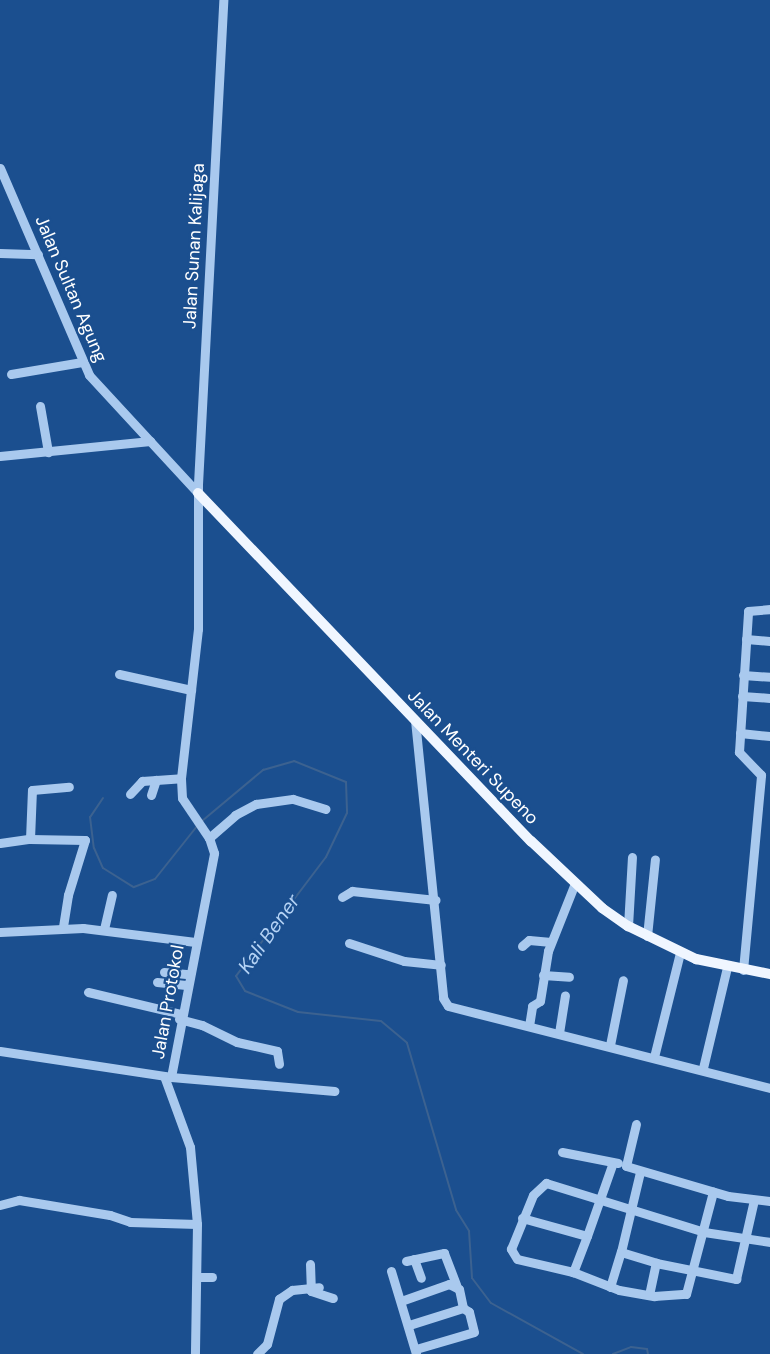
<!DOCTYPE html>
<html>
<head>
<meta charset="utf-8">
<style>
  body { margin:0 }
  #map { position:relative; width:770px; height:1354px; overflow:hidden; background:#1b4f8f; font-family:"DM Sans",sans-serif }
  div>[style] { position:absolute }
  .stream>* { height:2px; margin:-1px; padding:0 1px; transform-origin:1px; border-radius:1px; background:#3c6290 }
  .minor>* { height:9px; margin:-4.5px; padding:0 4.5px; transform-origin:4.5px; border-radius:4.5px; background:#a9c9ee }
  .major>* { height:10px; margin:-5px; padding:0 5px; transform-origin:5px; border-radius:5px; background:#f0f6ff }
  span { translate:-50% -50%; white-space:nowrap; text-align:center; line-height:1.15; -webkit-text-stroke:4.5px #1b4f8f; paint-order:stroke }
  .street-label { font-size:18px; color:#fff }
  .water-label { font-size:20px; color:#b5d3f5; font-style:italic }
</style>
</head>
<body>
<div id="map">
  <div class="stream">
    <i style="left:103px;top:798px;width:23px;rotate:124deg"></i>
    <i style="left:90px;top:817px;width:31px;rotate:83deg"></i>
    <i style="left:94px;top:848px;width:22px;rotate:66deg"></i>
    <i style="left:103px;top:868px;width:36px;rotate:32deg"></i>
    <i style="left:134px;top:887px;width:22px;rotate:-21deg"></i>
    <i style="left:155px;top:879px;width:69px;rotate:-51.5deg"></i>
    <i style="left:202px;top:821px;width:80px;rotate:-39.9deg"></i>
    <i style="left:263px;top:770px;width:32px;rotate:-16deg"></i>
    <i style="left:294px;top:761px;width:56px;rotate:22deg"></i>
    <i style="left:346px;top:782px;width:31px;rotate:88deg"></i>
    <i style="left:347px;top:813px;width:49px;rotate:115.5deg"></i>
    <i style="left:326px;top:857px;width:149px;rotate:127.1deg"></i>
    <i style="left:236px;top:976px;width:17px;rotate:59deg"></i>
    <i style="left:245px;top:991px;width:57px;rotate:21.6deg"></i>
    <i style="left:298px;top:1012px;width:83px;rotate:6.2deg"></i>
    <i style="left:381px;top:1021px;width:34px;rotate:40deg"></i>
    <i style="left:407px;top:1043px;width:174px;rotate:73.6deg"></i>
    <i style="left:456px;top:1210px;width:25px;rotate:58deg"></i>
    <i style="left:469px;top:1231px;width:47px;rotate:86.3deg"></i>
    <i style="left:472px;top:1278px;width:31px;rotate:53deg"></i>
    <i style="left:491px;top:1303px;width:105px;rotate:29deg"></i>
    <i style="left:613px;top:1354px;width:19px;rotate:-21deg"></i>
    <i style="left:631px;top:1347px;width:16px;rotate:7deg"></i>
    <i style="left:647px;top:1349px;width:5px;rotate:79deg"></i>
  </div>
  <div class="minor">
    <i style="left:0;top:168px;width:225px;rotate:66.7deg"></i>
    <i style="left:89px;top:375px;width:161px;rotate:47.3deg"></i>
    <i style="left:0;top:253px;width:38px;rotate:2deg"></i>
    <i style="left:11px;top:374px;width:72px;rotate:-9.6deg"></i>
    <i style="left:40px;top:406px;width:47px;rotate:80.1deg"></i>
    <i style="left:0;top:456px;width:151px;rotate:-5.7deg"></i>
    <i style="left:746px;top:639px;width:24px;rotate:5deg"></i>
    <i style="left:119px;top:674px;width:74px;rotate:12.5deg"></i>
    <i style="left:743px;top:675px;width:27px;rotate:4deg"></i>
    <i style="left:742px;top:696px;width:28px;rotate:4deg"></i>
    <i style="left:415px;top:720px;width:279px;rotate:84.2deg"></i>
    <i style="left:443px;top:998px;width:9px;rotate:58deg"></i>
    <i style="left:448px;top:1006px;width:332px;rotate:14.3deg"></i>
    <i style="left:740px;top:733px;width:30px;rotate:6deg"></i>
    <i style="left:130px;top:794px;width:18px;rotate:-47deg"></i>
    <i style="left:142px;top:781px;width:39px;rotate:-4deg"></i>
    <i style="left:151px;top:795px;width:16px;rotate:-72deg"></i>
    <i style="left:209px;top:838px;width:35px;rotate:-41deg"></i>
    <i style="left:235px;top:815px;width:24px;rotate:-28deg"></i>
    <i style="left:256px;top:804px;width:37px;rotate:-8deg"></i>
    <i style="left:293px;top:799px;width:34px;rotate:17deg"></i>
    <i style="left:30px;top:839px;width:55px;rotate:1deg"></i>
    <i style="left:85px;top:840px;width:58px;rotate:107.2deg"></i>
    <i style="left:68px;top:895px;width:33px;rotate:99deg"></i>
    <i style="left:0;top:843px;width:30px;rotate:-8deg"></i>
    <i style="left:30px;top:839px;width:49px;rotate:-87.7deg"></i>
    <i style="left:32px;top:790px;width:37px;rotate:-5deg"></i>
    <i style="left:342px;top:897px;width:12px;rotate:-31deg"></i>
    <i style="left:352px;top:891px;width:84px;rotate:6.1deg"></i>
    <i style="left:628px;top:926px;width:69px;rotate:-86.7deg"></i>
    <i style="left:104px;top:929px;width:35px;rotate:-77deg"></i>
    <i style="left:0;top:932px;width:83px;rotate:-2.8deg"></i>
    <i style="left:83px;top:928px;width:113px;rotate:7.1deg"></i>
    <i style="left:647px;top:936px;width:77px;rotate:-84.1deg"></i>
    <i style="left:349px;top:943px;width:58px;rotate:18.1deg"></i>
    <i style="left:404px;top:961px;width:37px;rotate:6deg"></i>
    <i style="left:522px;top:946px;width:9px;rotate:-41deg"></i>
    <i style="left:529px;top:940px;width:22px;rotate:5deg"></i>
    <i style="left:743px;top:970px;width:196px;rotate:-84.7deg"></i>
    <i style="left:761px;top:775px;width:32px;rotate:-134deg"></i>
    <i style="left:739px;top:752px;width:141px;rotate:-86.3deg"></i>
    <i style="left:748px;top:611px;width:22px;rotate:-5deg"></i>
    <i style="left:164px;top:972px;width:25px;rotate:5deg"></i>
    <i style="left:543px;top:975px;width:26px;rotate:4deg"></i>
    <i style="left:157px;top:982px;width:29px;rotate:6deg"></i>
    <i style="left:88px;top:992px;width:96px;rotate:13.3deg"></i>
    <i style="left:179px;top:1019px;width:24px;rotate:15deg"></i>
    <i style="left:202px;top:1025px;width:39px;rotate:26deg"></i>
    <i style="left:237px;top:1042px;width:41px;rotate:12.7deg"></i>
    <i style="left:277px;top:1051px;width:13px;rotate:81deg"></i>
    <i style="left:529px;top:1026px;width:20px;rotate:-81deg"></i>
    <i style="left:532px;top:1006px;width:9px;rotate:-32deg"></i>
    <i style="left:540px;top:1001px;width:51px;rotate:-80.9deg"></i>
    <i style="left:548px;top:951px;width:73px;rotate:-68.3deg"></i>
    <i style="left:559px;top:1033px;width:38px;rotate:-81deg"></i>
    <i style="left:610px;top:1045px;width:66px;rotate:-78.7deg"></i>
    <i style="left:0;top:1051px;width:173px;rotate:8.6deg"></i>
    <i style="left:171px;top:1077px;width:228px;rotate:-79.1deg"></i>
    <i style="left:214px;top:853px;width:16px;rotate:-108deg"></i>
    <i style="left:209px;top:838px;width:48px;rotate:-124deg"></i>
    <i style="left:182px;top:798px;width:20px;rotate:-93deg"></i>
    <i style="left:181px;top:778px;width:150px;rotate:-83.5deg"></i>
    <i style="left:198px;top:629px;width:145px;rotate:-90deg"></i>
    <i style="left:198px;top:484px;width:485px;rotate:-87deg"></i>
    <i style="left:654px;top:1057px;width:107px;rotate:-76deg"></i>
    <i style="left:703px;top:1068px;width:104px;rotate:-76.6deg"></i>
    <i style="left:164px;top:1076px;width:76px;rotate:69.9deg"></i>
    <i style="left:190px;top:1147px;width:77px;rotate:84.8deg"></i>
    <i style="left:197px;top:1224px;width:130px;rotate:90.9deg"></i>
    <i style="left:171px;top:1077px;width:164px;rotate:4.9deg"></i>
    <i style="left:636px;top:1124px;width:43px;rotate:103.4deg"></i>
    <i style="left:626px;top:1166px;width:106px;rotate:16.4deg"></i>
    <i style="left:728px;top:1196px;width:42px;rotate:6.8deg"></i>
    <i style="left:562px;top:1152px;width:57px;rotate:11.1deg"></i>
    <i style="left:640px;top:1172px;width:82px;rotate:103.4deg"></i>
    <i style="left:621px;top:1252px;width:37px;rotate:17deg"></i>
    <i style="left:656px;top:1263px;width:82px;rotate:11.3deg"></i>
    <i style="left:736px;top:1279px;width:81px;rotate:-77.2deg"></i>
    <i style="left:0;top:1205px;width:20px;rotate:-15deg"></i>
    <i style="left:19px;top:1200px;width:92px;rotate:9.4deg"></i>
    <i style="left:110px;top:1215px;width:21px;rotate:19deg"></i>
    <i style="left:130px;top:1222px;width:67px;rotate:1.7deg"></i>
    <i style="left:522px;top:1218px;width:67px;rotate:15.5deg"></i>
    <i style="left:587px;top:1236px;width:78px;rotate:-70.6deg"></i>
    <i style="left:587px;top:1236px;width:39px;rotate:111deg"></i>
    <i style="left:573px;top:1272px;width:57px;rotate:-166.9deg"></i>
    <i style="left:517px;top:1259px;width:12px;rotate:-121deg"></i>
    <i style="left:511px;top:1249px;width:58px;rotate:-67.8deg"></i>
    <i style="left:533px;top:1195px;width:18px;rotate:-43deg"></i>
    <i style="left:546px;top:1183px;width:165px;rotate:17.2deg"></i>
    <i style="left:704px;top:1232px;width:67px;rotate:8.6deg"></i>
    <i style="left:414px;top:1259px;width:20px;rotate:70deg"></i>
    <i style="left:406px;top:1261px;width:39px;rotate:-12deg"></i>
    <i style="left:444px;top:1253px;width:34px;rotate:69deg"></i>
    <i style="left:310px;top:1264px;width:27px;rotate:88deg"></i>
    <i style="left:311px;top:1291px;width:23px;rotate:18deg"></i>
    <i style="left:391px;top:1271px;width:87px;rotate:73.2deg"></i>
    <i style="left:573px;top:1272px;width:49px;rotate:21.4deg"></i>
    <i style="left:619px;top:1290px;width:36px;rotate:10deg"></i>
    <i style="left:654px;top:1296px;width:32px;rotate:-4deg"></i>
    <i style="left:686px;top:1294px;width:106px;rotate:-75.2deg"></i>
    <i style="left:197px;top:1277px;width:15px"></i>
    <i style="left:610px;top:1287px;width:37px;rotate:-73deg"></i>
    <i style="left:649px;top:1295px;width:33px;rotate:-78deg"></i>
    <i style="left:401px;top:1301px;width:51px;rotate:-19.5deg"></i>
    <i style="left:449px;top:1284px;width:11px;rotate:27deg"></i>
    <i style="left:459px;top:1289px;width:19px;rotate:78deg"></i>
    <i style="left:463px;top:1308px;width:57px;rotate:162.5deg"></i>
    <i style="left:416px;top:1349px;width:60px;rotate:-16.3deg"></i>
    <i style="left:474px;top:1332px;width:21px;rotate:-104deg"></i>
    <i style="left:469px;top:1312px;width:7px;rotate:-146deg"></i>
    <i style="left:257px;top:1354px;width:14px;rotate:-45deg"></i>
    <i style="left:267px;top:1344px;width:47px;rotate:-75.1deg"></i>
    <i style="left:279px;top:1299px;width:16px;rotate:-35deg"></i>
    <i style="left:292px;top:1290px;width:27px;rotate:-6deg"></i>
  </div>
  <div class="major">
    <i style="left:198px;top:493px;width:482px;rotate:46.3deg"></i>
    <i style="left:531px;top:841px;width:98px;rotate:43.3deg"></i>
    <i style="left:602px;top:908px;width:32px;rotate:35deg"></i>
    <i style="left:628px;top:926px;width:76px;rotate:25.9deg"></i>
    <i style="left:696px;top:959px;width:76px;rotate:11.5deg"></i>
  </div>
  <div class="street-label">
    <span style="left:194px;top:246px;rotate:-87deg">Jalan Sunan Kalijaga</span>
    <span style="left:71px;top:289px;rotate:67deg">Jalan Sultan Agung</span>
    <span style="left:473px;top:757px;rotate:46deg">Jalan Menteri Supeno</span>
    <span style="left:168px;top:1002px;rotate:-80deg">Jalan Protokol</span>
  </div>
  <div class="water-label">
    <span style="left:269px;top:934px;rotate:-55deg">Kali Bener</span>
  </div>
</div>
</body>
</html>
